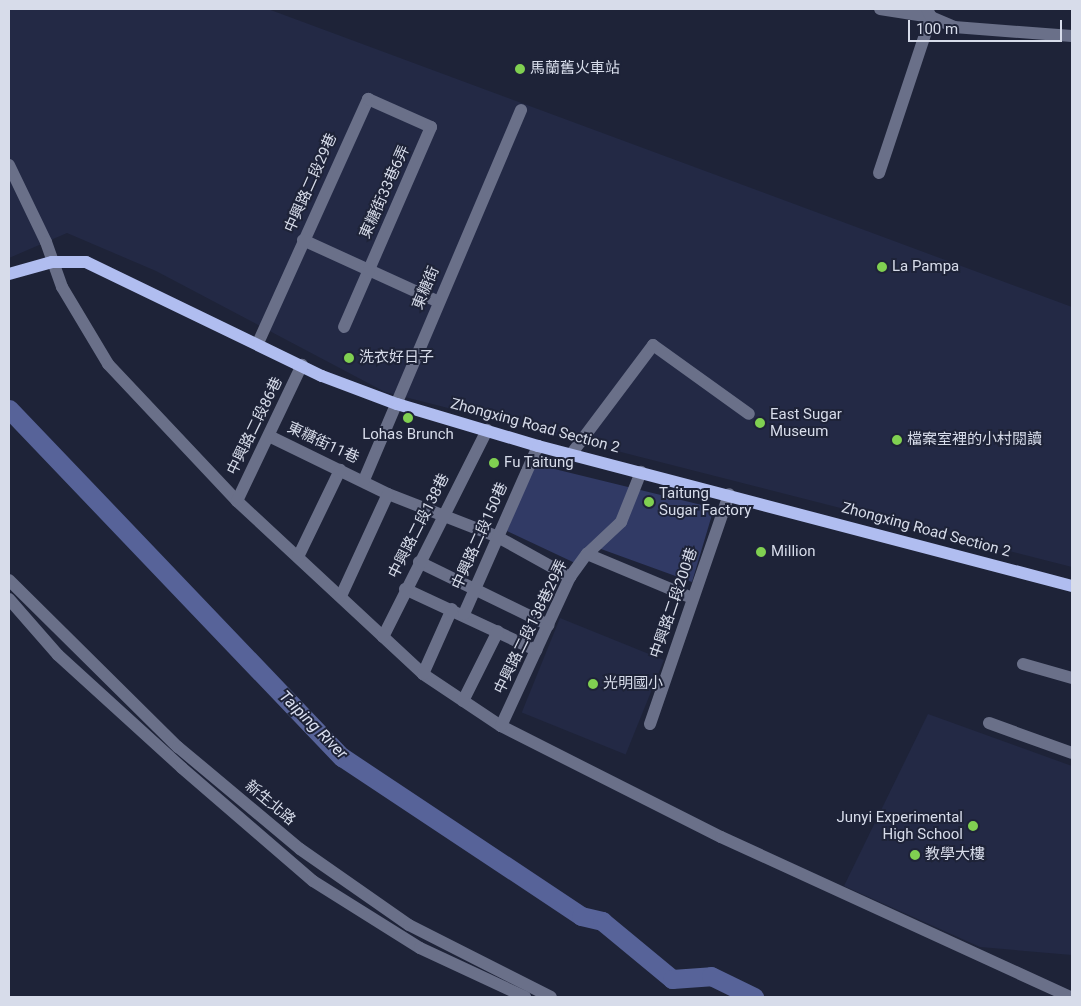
<!DOCTYPE html>
<meta charset="utf-8">
<style>
body{margin:0}
#map{position:relative;width:1081px;height:1006px;overflow:hidden;background:#1e2338;font-family:Roboto,"Noto Sans TC",sans-serif}
div>[style]{position:absolute}
[style*='--x']{left:calc(var(--x)*1px);top:calc(var(--y)*1px);width:calc(var(--w)*1px);rotate:calc(var(--a)*1deg)}
.built>*{inset:0;background:#232945;transform-origin:0 0}
.green>*{inset:0;background:#313a65}
.river>*{height:19px;margin:-9.5px;padding:0 9.5px;transform-origin:9.5px;border-radius:9.5px;background:#576399}
.minor>*{height:12px;margin:-6px;padding:0 6px;transform-origin:6px;border-radius:6px;background:#6a7089}
.major>*{height:12px;margin:-6px;padding:0 6px;transform-origin:6px;border-radius:6px;background:#b0bdf0}
.dots>*{width:14px;height:14px;translate:-50% -50%;box-sizing:border-box;border:2px solid #1e2338;border-radius:50%}
span{translate:-50% -50%;white-space:nowrap;text-align:center;line-height:1.15;-webkit-text-stroke:4px #1e2338;paint-order:stroke}
.poi-label{font-size:15px;color:#d7dcea}
.left{translate:0 -50%;text-align:left}
.right{translate:-100% -50%;text-align:right}
.street-label{font-size:15px;color:#d7dcea}
.water-label{font-size:16px;color:#dbe0f1;font-style:italic}
.frame{position:absolute;inset:0;border:10px solid #d7dcea;pointer-events:none}
.scale{position:absolute;left:908px;top:20px;width:154px;height:22px;box-sizing:border-box;border:2px solid #d7dcea;border-top:0;padding-left:6px;font-size:15px;line-height:18px;white-space:nowrap;color:#d7dcea;-webkit-text-stroke:4px #1e2338;paint-order:stroke}
</style>
<div id="map">
<div class="built">
<div style="clip-path:polygon(9px 9px,268px 9px,1072px 307px,1072px 567px,385px 392px,156px 271px,67px 233px,9px 258px)"></div>
<div style="left:560px;top:618px;width:112px;height:102px;rotate:22deg"></div>
<div style="clip-path:polygon(928px 714px,1072px 766px,1072px 955px,980px 947px,844px 886px)"></div>
</div>
<div class="green">
<div style="clip-path:polygon(534px 464px,714px 508px,692px 582px,590px 545px,575px 563px,507px 531px)"></div>
</div>
<div class="river">
<div style="--x:9;--y:409;--w:482;--a:46.3"></div>
<div style="--x:342;--y:757;--w:287;--a:33.6"></div>
<div style="--x:581;--y:916;--w:22;--a:13"></div>
<div style="--x:602;--y:921;--w:91;--a:39.6"></div>
<div style="--x:672;--y:979;--w:39;--a:-4"></div>
<div style="--x:711;--y:976;--w:48;--a:26"></div>
</div>
<div class="minor">
<div style="--x:880;--y:9;--w:52;--a:8.9"></div>
<div style="--x:931;--y:17;--w:25;--a:23"></div>
<div style="--x:954;--y:27;--w:118;--a:4.4"></div>
<div style="--x:9;--y:165;--w:85;--a:64.3"></div>
<div style="--x:46;--y:242;--w:48;--a:70.4"></div>
<div style="--x:62;--y:287;--w:90;--a:59.1"></div>
<div style="--x:108;--y:364;--w:188;--a:46.7"></div>
<div style="--x:237;--y:501;--w:254;--a:42.9"></div>
<div style="--x:423;--y:674;--w:94;--a:33.7"></div>
<div style="--x:501;--y:726;--w:246;--a:26.8"></div>
<div style="--x:721;--y:837;--w:384;--a:24.6"></div>
<div style="--x:879;--y:173;--w:164;--a:-71.6"></div>
<div style="--x:931;--y:17;--w:7;--a:-117"></div>
<div style="--x:303;--y:240;--w:147;--a:24.5"></div>
<div style="--x:258;--y:343;--w:268;--a:-65.7"></div>
<div style="--x:368;--y:99;--w:69;--a:24"></div>
<div style="--x:431;--y:127;--w:218;--a:113.5"></div>
<div style="--x:269;--y:436;--w:132;--a:26"></div>
<div style="--x:388;--y:494;--w:116;--a:21.3"></div>
<div style="--x:496;--y:536;--w:85;--a:29"></div>
<div style="--x:572;--y:453;--w:135;--a:-53.1"></div>
<div style="--x:653;--y:345;--w:118;--a:35.7"></div>
<div style="--x:364;--y:480;--w:402;--a:-67"></div>
<div style="--x:237;--y:501;--w:151;--a:-64.5"></div>
<div style="--x:587;--y:554;--w:114;--a:22.7"></div>
<div style="--x:298;--y:557;--w:97;--a:-64.2"></div>
<div style="--x:419;--y:562;--w:144;--a:26"></div>
<div style="--x:9;--y:580;--w:238;--a:44.7"></div>
<div style="--x:178;--y:747;--w:159;--a:39.9"></div>
<div style="--x:300;--y:849;--w:133;--a:34.9"></div>
<div style="--x:409;--y:925;--w:159;--a:26.9"></div>
<div style="--x:405;--y:589;--w:145;--a:25"></div>
<div style="--x:341;--y:596;--w:112;--a:-65.3"></div>
<div style="--x:9;--y:599;--w:74;--a:48.8"></div>
<div style="--x:58;--y:655;--w:168;--a:42.3"></div>
<div style="--x:182;--y:768;--w:173;--a:40.8"></div>
<div style="--x:313;--y:881;--w:126;--a:32.1"></div>
<div style="--x:420;--y:948;--w:116;--a:25"></div>
<div style="--x:464;--y:614;--w:184;--a:-66.2"></div>
<div style="--x:383;--y:637;--w:232;--a:-63.3"></div>
<div style="--x:1023;--y:664;--w:51;--a:15.9"></div>
<div style="--x:423;--y:674;--w:71;--a:-66"></div>
<div style="--x:463;--y:701;--w:78;--a:-63.4"></div>
<div style="--x:989;--y:723;--w:88;--a:19.9"></div>
<div style="--x:650;--y:724;--w:243;--a:-71"></div>
<div style="--x:501;--y:726;--w:164;--a:-65.2"></div>
<div style="--x:570;--y:577;--w:29;--a:-54"></div>
<div style="--x:587;--y:554;--w:47;--a:-43.3"></div>
<div style="--x:621;--y:522;--w:54;--a:-68.2"></div>
</div>
<div class="major">
<div style="--x:9;--y:274;--w:45;--a:-15.6"></div>
<div style="--x:52;--y:262;--w:34;--a:0"></div>
<div style="--x:86;--y:262;--w:262;--a:25.8"></div>
<div style="--x:322;--y:376;--w:80;--a:20.5"></div>
<div style="--x:397;--y:404;--w:147;--a:16.6"></div>
<div style="--x:538;--y:446;--w:552;--a:14.69"></div>
</div>
<div class="dots">
<div style="left:520px;top:69px;background:#80d051"></div>
<div style="left:882px;top:267px;background:#80d051"></div>
<div style="left:349px;top:358px;background:#80d051"></div>
<div style="left:408px;top:418px;background:#80d051"></div>
<div style="left:760px;top:423px;background:#80d051"></div>
<div style="left:897px;top:440px;background:#80d051"></div>
<div style="left:494px;top:463px;background:#80d051"></div>
<div style="left:649px;top:502px;background:#80d051"></div>
<div style="left:761px;top:552px;background:#80d051"></div>
<div style="left:593px;top:684px;background:#80d051"></div>
<div style="left:973px;top:826px;background:#80d051"></div>
<div style="left:915px;top:855px;background:#80d051"></div>
</div>
<div class="poi-label">
<span class="left" style="left:530px;top:69px">馬蘭舊火車站</span>
<span class="left" style="left:892px;top:267px">La Pampa</span>
<span class="left" style="left:359px;top:358px">洗衣好日子</span>
<span class="left" style="left:770px;top:423px">East Sugar<br>Museum</span>
<span style="left:408px;top:435px">Lohas Brunch</span>
<span class="left" style="left:907px;top:440px">檔案室裡的小村閱讀</span>
<span class="left" style="left:504px;top:463px">Fu Taitung</span>
<span class="left" style="left:659px;top:502px">Taitung<br>Sugar Factory</span>
<span class="left" style="left:771px;top:552px">Million</span>
<span class="left" style="left:603px;top:684px">光明國小</span>
<span class="right" style="left:963px;top:826px">Junyi Experimental<br>High School</span>
<span class="left" style="left:925px;top:855px">教學大樓</span>
</div>
<div class="street-label">
<span style="left:311px;top:183px;rotate:-66deg">中興路二段29巷</span>
<span style="left:385px;top:192px;rotate:-66deg">東糖街33巷6弄</span>
<span style="left:426px;top:288px;rotate:-67deg">東糖街</span>
<span style="left:255px;top:426px;rotate:-64deg">中興路二段86巷</span>
<span style="left:535px;top:426px;rotate:15deg">Zhongxing Road Section 2</span>
<span style="left:323px;top:443px;rotate:25deg">東糖街11巷</span>
<span style="left:419px;top:526px;rotate:-63deg">中興路二段138巷</span>
<span style="left:926px;top:530px;rotate:15deg">Zhongxing Road Section 2</span>
<span style="left:480px;top:536px;rotate:-66deg">中興路二段150巷</span>
<span style="left:674px;top:603px;rotate:-71deg">中興路二段200巷</span>
<span style="left:531px;top:627px;rotate:-64deg">中興路二段138巷29弄</span>
<span style="left:270px;top:803px;rotate:40deg">新生北路</span>
</div>
<div class="water-label">
<span style="left:313px;top:725px;rotate:45deg">Taiping River</span>
</div>
<div class="frame"></div>
<div class="scale">100 m</div>
</div>
